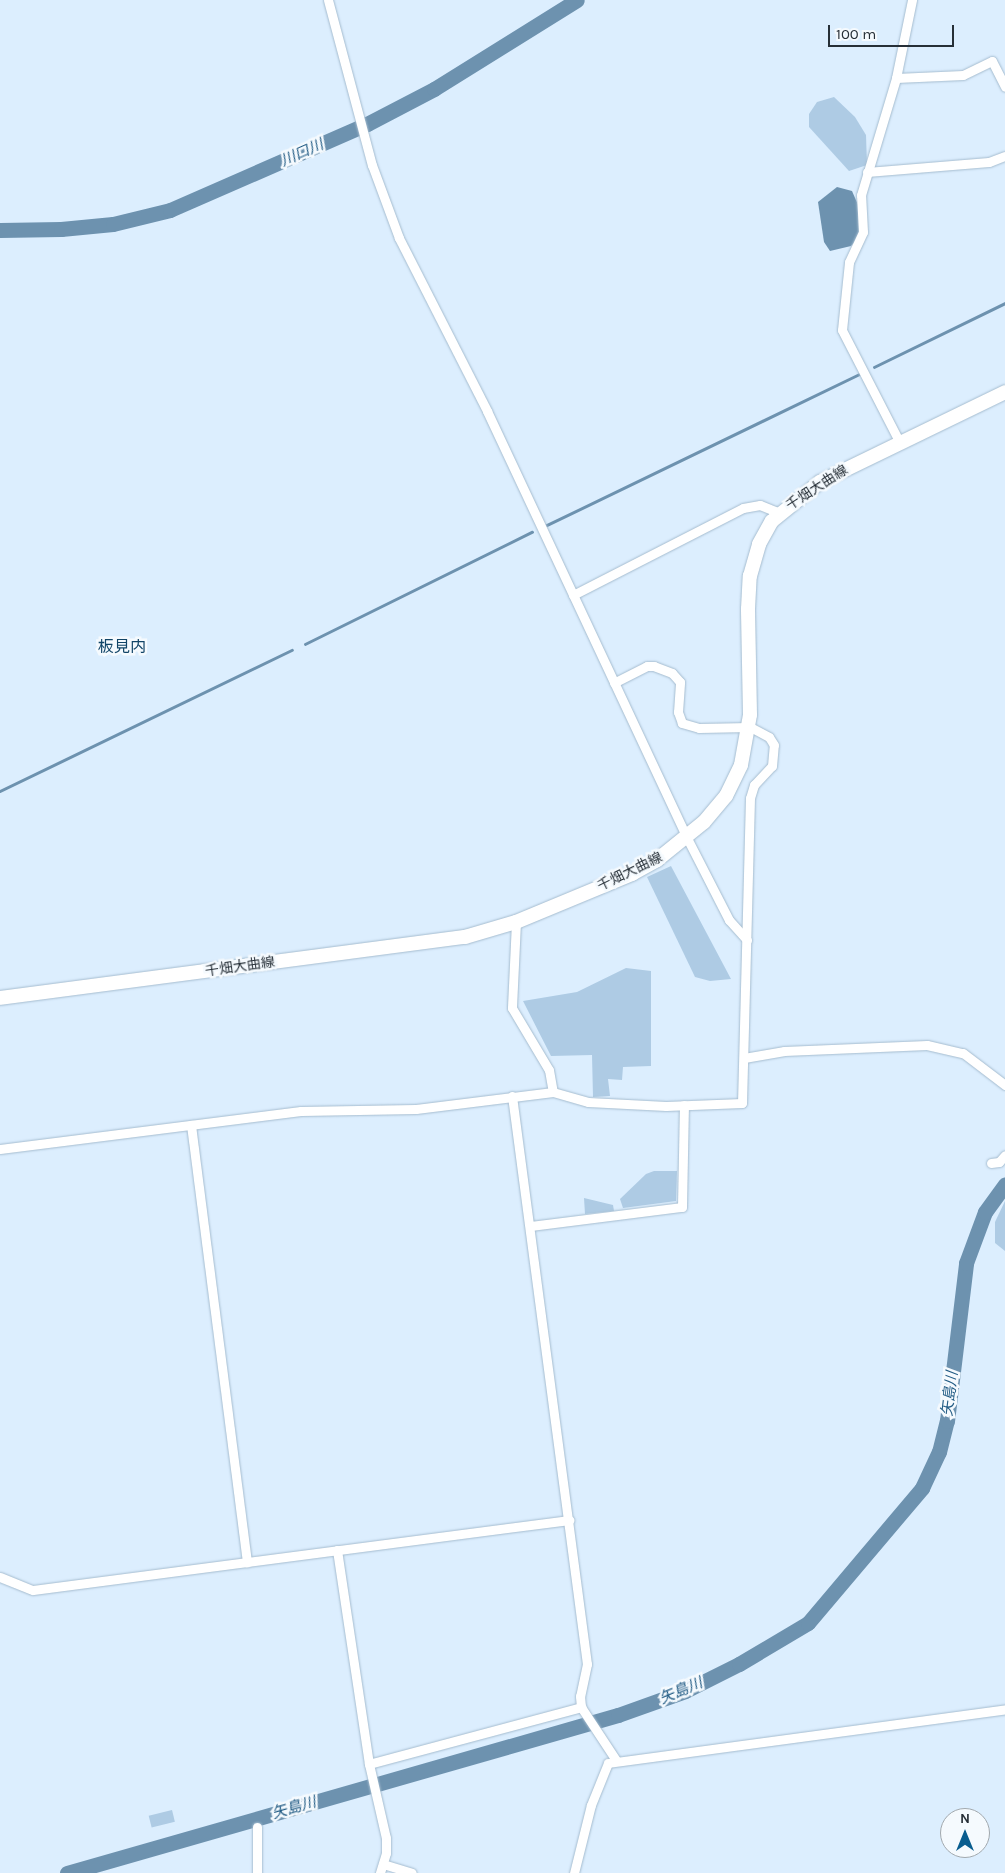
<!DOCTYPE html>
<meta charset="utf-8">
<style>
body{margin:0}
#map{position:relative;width:1005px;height:1873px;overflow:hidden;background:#dceefe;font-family:Karla,"Noto Sans JP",sans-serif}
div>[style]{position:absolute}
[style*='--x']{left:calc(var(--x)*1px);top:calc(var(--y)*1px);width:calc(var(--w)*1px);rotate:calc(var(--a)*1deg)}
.green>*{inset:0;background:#aecbe4;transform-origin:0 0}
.water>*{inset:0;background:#6d92af}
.stream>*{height:2.5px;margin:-1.25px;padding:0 1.25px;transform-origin:1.25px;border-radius:1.25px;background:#6d92af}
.river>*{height:15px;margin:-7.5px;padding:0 7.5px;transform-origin:7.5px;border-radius:7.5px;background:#6d92af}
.roads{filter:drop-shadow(0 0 1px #a5bccf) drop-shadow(0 0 1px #a5bccf)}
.minor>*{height:9px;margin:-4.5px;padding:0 4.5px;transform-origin:4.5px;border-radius:4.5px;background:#fff}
.secondary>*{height:14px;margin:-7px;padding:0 7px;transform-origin:7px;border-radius:7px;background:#fff}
span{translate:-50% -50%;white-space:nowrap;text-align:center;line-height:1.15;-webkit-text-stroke:5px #f5fafe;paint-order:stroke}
.street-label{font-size:14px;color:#262f37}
.water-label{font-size:15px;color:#215b84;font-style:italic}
.quarter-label{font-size:16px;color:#104467}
.north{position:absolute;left:940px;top:1808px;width:50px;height:50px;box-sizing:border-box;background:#f5fafe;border:1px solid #a2a9ae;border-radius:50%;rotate:0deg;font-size:14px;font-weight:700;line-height:20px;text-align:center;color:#262f37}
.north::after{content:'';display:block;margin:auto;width:18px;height:22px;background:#095d8f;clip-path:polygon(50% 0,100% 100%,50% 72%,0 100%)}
.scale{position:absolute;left:828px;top:25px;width:126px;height:22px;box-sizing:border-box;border:2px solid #262f37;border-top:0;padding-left:6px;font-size:15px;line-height:18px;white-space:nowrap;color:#262f37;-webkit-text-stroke:4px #f5fafe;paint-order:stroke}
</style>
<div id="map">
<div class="green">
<div style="clip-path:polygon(834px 97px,855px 117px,866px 135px,867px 165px,849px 171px,809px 127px,809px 114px,817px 102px)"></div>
<div style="clip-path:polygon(671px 866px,731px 979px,710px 981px,695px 977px,647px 877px)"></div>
<div style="clip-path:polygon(626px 968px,651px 971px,651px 1066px,623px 1067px,622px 1080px,608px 1079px,610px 1096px,593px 1097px,592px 1055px,551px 1056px,523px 1001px,577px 992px)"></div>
<div style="clip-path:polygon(654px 1171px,677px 1171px,676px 1201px,623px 1208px,620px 1199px,646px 1174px)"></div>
<div style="clip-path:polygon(584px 1198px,613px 1205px,614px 1211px,585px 1214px)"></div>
<div style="clip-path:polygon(1005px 1201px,1005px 1251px,995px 1243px,995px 1222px)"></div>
<div style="left:172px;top:1810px;width:12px;height:24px;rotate:76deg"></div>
</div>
<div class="water">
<div style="clip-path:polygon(837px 187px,852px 191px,859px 207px,859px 238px,851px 246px,830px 251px,824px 242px,818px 202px)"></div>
</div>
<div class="stream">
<div style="--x:874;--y:367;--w:146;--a:-26"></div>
<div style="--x:545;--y:526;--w:351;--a:-25.8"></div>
<div style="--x:305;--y:644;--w:253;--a:-26.3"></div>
<div style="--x:0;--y:791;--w:324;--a:-25.8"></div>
</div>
<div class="river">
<div style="--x:0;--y:230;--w:61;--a:-0.9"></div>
<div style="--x:61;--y:229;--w:52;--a:-5.5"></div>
<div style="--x:113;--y:224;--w:59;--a:-13.8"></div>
<div style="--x:170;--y:210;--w:215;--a:-23.6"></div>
<div style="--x:367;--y:124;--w:76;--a:-27.6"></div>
<div style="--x:434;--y:89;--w:168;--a:-31.9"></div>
<div style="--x:67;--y:1873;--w:573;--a:-16"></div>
<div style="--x:618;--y:1715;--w:71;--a:-19.7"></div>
<div style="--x:685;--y:1691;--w:60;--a:-26.6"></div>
<div style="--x:739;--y:1664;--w:80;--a:-30.7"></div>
<div style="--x:808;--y:1623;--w:177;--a:-49.8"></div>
<div style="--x:922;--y:1488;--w:40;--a:-65"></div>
<div style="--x:939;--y:1452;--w:32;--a:-76"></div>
<div style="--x:947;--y:1421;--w:159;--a:-83.1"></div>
<div style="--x:966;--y:1263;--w:54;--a:-69.6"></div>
<div style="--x:985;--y:1212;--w:34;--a:-54"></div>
</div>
<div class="roads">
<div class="minor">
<div style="--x:328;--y:0;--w:171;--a:75.1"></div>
<div style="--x:372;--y:165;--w:78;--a:69.7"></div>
<div style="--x:399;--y:238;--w:194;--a:63"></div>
<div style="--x:487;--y:411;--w:472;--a:64.9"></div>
<div style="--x:687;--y:838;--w:92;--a:62.9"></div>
<div style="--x:729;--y:920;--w:27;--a:48"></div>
<div style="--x:896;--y:78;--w:67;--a:-2.6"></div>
<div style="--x:963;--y:75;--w:32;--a:-26"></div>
<div style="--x:992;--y:61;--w:29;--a:63"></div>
<div style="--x:867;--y:172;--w:122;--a:-4.7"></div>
<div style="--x:989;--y:162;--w:17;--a:-21"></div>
<div style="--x:900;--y:443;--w:127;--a:-117.2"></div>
<div style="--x:842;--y:330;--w:68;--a:-84.1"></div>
<div style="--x:849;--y:262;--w:33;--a:-65"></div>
<div style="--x:863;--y:232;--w:37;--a:-93"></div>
<div style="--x:861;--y:195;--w:122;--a:-73.3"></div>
<div style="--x:896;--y:78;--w:80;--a:-78.4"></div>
<div style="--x:573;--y:595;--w:191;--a:-27.1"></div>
<div style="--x:743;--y:508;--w:17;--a:-10"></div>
<div style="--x:760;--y:505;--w:22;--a:22"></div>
<div style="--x:516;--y:922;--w:86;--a:92.7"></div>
<div style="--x:512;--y:1008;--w:72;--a:59.2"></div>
<div style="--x:549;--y:1070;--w:22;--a:80"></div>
<div style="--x:744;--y:1058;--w:41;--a:-9.9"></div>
<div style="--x:784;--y:1051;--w:143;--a:-2.4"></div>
<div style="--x:927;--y:1045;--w:37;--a:13"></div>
<div style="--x:963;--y:1053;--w:53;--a:37.3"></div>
<div style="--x:512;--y:1096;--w:573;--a:82.48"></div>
<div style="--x:587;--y:1664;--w:33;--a:102"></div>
<div style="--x:580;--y:1696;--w:11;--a:85"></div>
<div style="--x:581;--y:1707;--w:64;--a:56.6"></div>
<div style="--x:191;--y:1125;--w:441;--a:82.7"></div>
<div style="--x:0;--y:1149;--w:303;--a:-7.2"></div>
<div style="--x:301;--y:1111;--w:115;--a:-1"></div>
<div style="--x:416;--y:1109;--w:138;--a:-7.1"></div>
<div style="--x:553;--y:1092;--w:36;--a:16"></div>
<div style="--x:588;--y:1102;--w:78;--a:2.9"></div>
<div style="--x:666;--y:1106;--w:76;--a:-2.3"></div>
<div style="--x:742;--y:1103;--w:305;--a:-88.5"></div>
<div style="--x:750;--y:798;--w:14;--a:-73"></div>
<div style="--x:754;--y:785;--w:26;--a:-47"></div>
<div style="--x:772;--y:766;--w:21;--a:-85"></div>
<div style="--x:774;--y:745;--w:9;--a:-122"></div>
<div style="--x:769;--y:737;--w:21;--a:-152"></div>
<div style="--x:750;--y:727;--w:51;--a:178.9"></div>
<div style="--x:699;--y:728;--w:18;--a:-164"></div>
<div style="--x:682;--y:723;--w:12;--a:-110"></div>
<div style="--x:678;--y:712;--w:30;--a:-86"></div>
<div style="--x:680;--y:682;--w:12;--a:-132"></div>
<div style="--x:672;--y:673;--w:19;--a:-159"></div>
<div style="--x:654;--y:666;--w:7;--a:180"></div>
<div style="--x:647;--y:666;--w:37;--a:153"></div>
<div style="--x:991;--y:1163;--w:8;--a:-7"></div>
<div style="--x:999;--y:1162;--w:9;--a:-49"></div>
<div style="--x:531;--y:1226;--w:152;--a:-7.2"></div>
<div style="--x:682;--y:1207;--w:102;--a:-88.9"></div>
<div style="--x:337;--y:1550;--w:216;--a:81.5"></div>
<div style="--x:369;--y:1764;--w:76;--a:77.1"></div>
<div style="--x:386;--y:1838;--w:15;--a:90"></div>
<div style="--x:386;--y:1853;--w:21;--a:107"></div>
<div style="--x:0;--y:1577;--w:35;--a:22"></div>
<div style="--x:33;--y:1590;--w:541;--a:-7.44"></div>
<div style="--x:369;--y:1764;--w:220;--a:-15"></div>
<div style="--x:383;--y:1864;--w:30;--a:17"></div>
<div style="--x:257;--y:1873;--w:46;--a:-90"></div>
<div style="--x:574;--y:1873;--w:70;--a:-76"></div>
<div style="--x:591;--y:1805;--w:45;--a:-68"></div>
<div style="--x:608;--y:1763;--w:401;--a:-7.7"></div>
</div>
<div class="secondary">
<div style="--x:0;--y:998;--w:469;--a:-7.5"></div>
<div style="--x:465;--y:937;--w:53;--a:-16.4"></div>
<div style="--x:516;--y:922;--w:126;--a:-22.5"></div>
<div style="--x:632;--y:874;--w:29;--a:-29"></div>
<div style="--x:657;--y:860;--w:60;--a:-39"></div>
<div style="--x:704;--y:822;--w:34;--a:-50"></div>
<div style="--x:726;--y:796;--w:34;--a:-64"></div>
<div style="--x:741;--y:765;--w:51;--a:-79.8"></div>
<div style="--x:750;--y:715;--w:106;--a:-91.1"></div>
<div style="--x:748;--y:609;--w:33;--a:-87"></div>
<div style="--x:750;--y:576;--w:33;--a:-74"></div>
<div style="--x:759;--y:544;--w:26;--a:-61"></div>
<div style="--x:772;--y:521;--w:62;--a:-39.1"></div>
<div style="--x:820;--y:482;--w:206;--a:-25.9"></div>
</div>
</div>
<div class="street-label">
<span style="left:817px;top:488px;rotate:-33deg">千畑大曲線</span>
<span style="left:630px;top:872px;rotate:-26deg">千畑大曲線</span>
<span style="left:240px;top:967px;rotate:-8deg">千畑大曲線</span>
</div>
<div class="water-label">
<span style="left:302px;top:153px;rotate:-24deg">川口川</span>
<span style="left:950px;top:1394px;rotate:-83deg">矢島川</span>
<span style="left:681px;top:1691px;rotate:-23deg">矢島川</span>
<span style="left:294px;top:1808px;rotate:-16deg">矢島川</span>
</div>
<div class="quarter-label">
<span style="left:122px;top:647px">板見内</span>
</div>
<div class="north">N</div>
<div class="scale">100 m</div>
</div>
